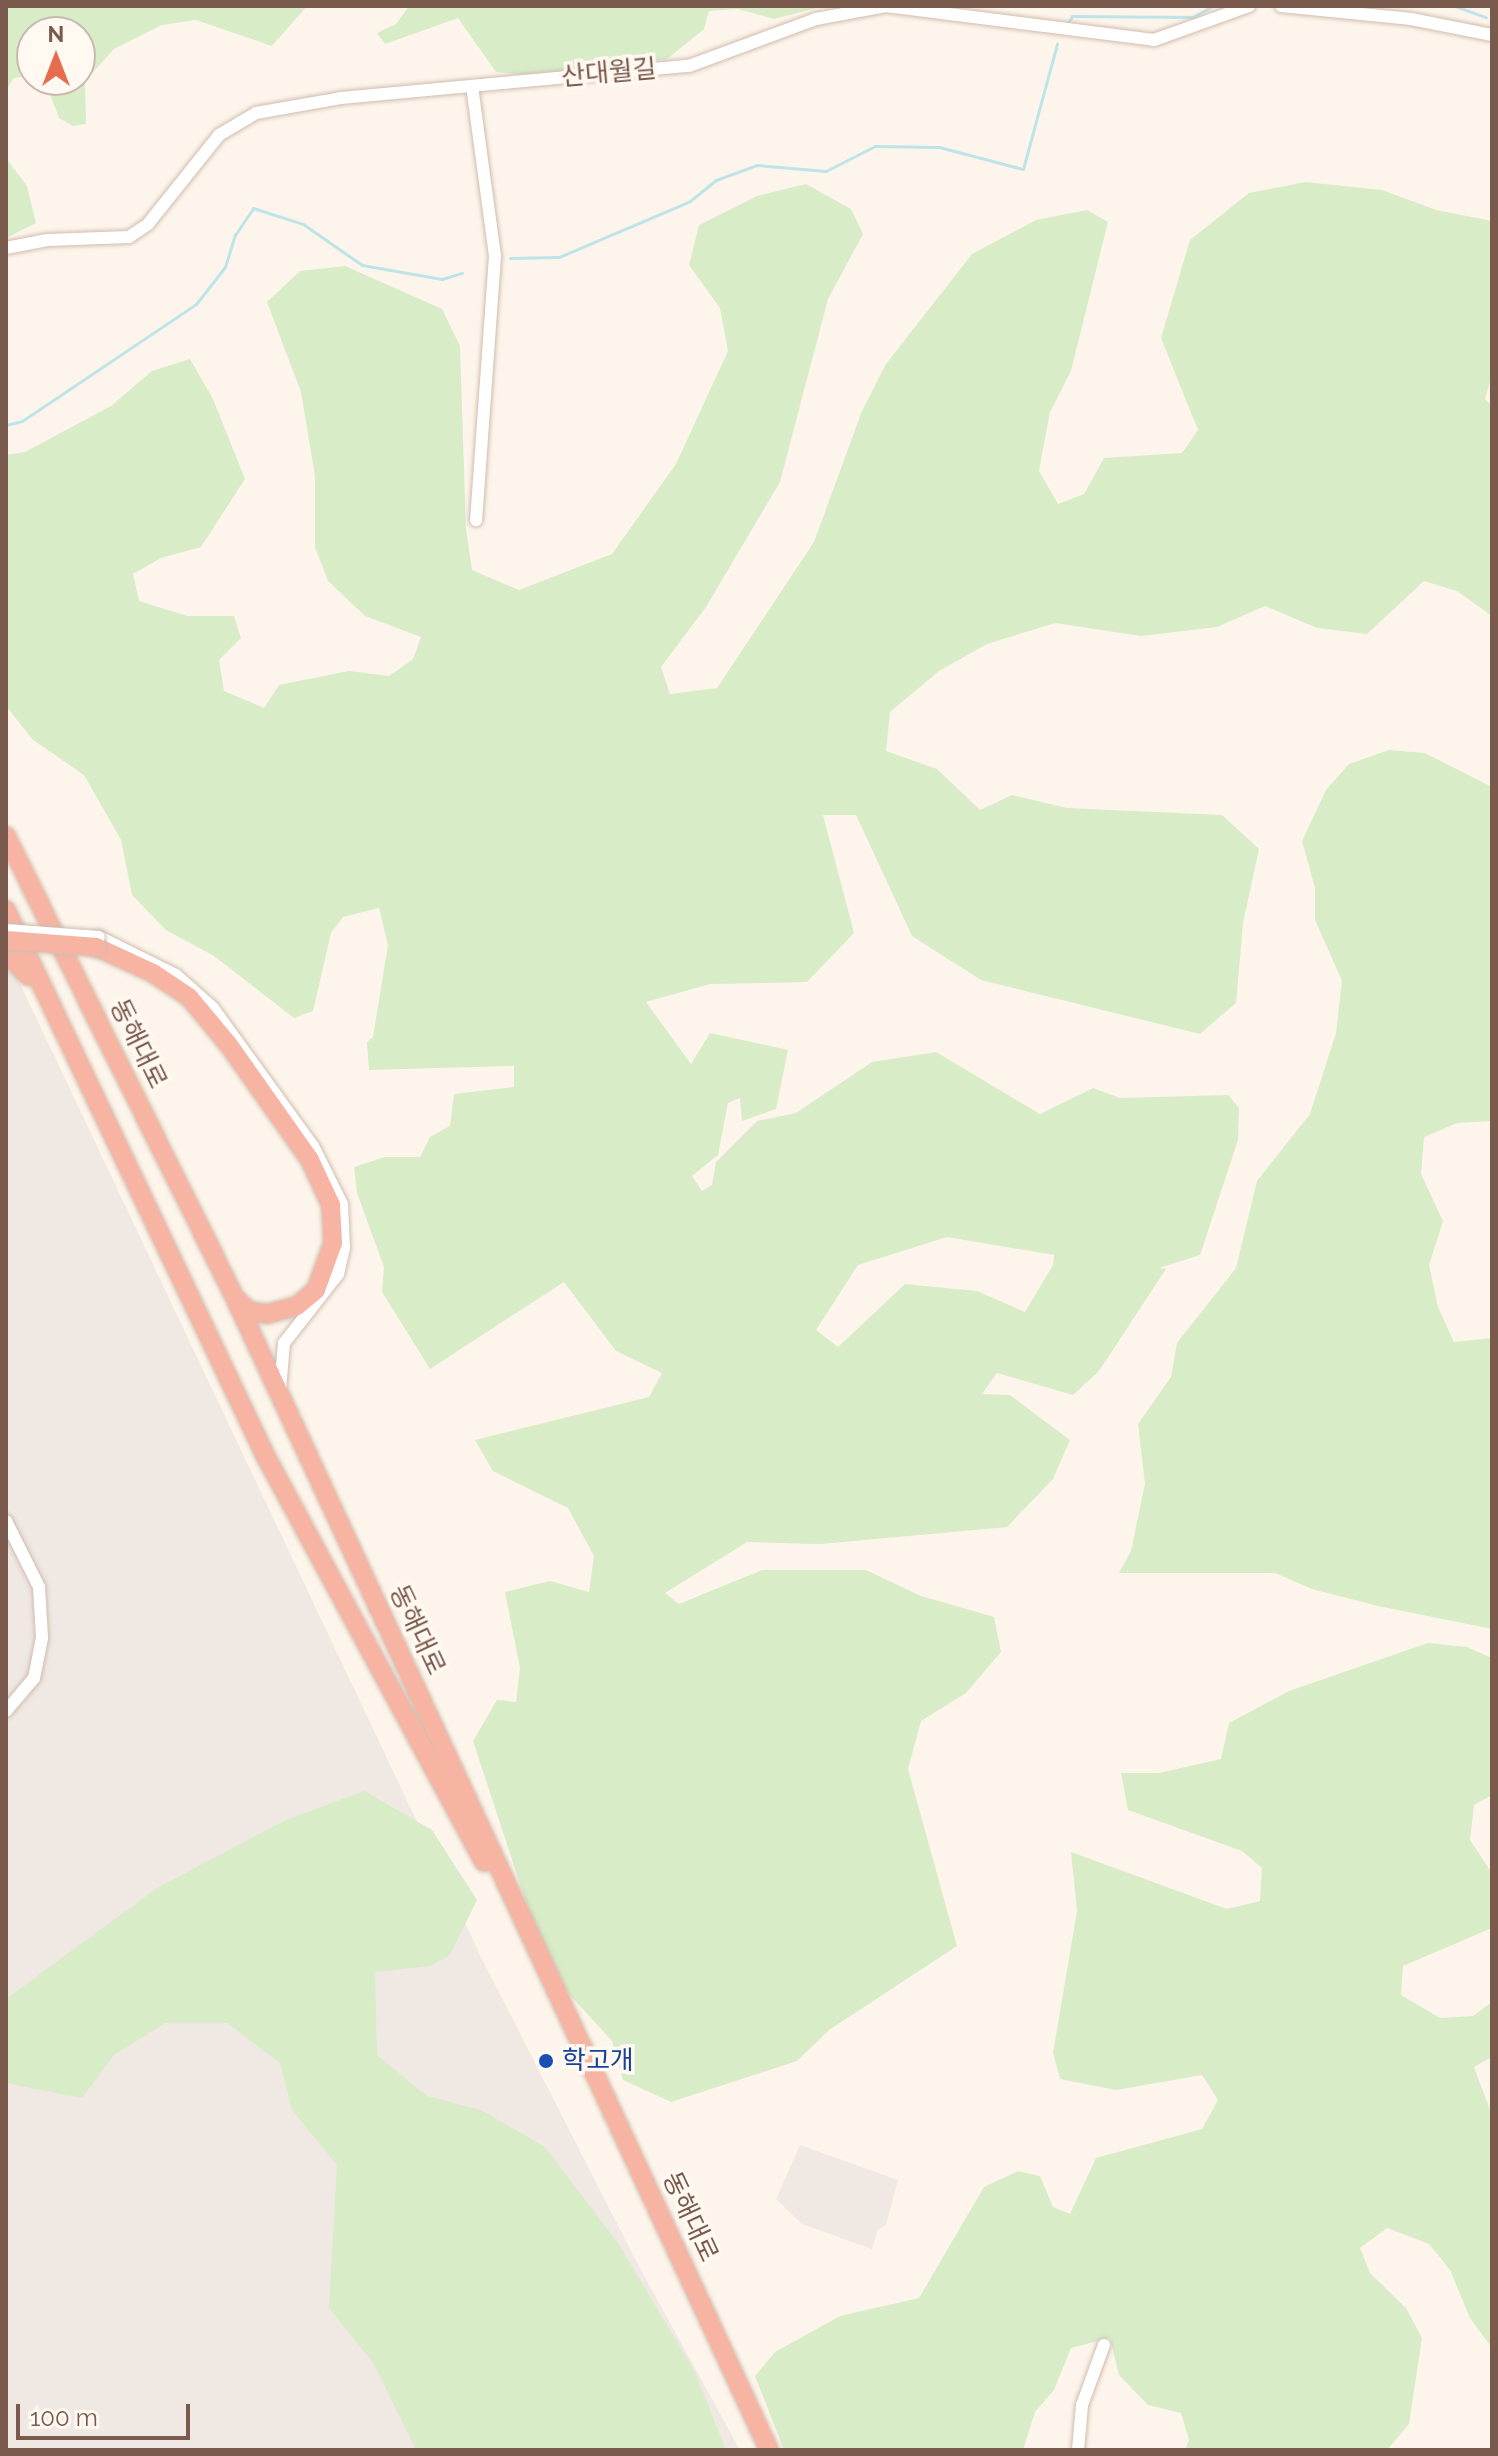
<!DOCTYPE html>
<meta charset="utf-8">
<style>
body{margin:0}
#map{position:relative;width:1498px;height:2456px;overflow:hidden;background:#fdf5eb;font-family:Raleway,"Noto Sans KR",sans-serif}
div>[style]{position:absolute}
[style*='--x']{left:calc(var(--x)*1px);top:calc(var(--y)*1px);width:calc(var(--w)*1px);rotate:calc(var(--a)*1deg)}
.industrial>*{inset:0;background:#efe8e3}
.green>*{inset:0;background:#d8ecc8}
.stream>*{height:3px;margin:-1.5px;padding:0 1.5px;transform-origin:1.5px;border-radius:1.5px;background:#bee4e8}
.roads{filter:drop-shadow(0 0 2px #d1bcaf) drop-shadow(0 0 2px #d1bcaf)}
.minor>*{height:12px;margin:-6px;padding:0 6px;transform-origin:6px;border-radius:6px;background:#fff}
.highway>*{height:18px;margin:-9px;padding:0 9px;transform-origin:9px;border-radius:9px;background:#f8b4a2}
.bridges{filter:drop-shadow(0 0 2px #d1bcaf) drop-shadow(0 0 2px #d1bcaf)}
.minor-bridge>*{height:12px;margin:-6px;padding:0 6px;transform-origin:6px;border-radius:6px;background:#fff}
.highway-bridge>*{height:18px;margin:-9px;padding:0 9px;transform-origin:9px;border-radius:9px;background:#f8b4a2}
.dots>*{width:22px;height:22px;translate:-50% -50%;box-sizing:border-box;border:4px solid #fff9f2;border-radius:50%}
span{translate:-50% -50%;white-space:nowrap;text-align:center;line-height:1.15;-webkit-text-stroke:7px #fff9f2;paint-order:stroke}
.street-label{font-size:26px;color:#7a5a4c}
.transit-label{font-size:26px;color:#164399}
.left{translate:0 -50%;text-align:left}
.frame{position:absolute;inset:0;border:8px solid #7a5a4c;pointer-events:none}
.north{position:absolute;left:16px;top:16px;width:80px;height:80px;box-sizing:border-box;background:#fff9f2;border:2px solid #cab9b0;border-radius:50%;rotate:0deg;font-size:22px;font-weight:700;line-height:32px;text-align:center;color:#7a5a4c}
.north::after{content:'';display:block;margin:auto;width:28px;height:36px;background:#e86a4f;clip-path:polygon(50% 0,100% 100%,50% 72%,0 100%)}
.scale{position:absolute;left:16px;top:2404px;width:174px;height:36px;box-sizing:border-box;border:4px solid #7a5a4c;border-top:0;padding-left:10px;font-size:24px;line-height:28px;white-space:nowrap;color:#7a5a4c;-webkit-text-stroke:6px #fff9f2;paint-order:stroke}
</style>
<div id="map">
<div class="industrial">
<div style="clip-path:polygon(6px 954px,483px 1961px,636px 2261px,740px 2450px,6px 2450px)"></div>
<div style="clip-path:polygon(800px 2145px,898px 2180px,886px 2225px,878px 2229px,872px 2249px,802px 2224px,776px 2199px)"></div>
</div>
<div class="green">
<div style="clip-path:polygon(6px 6px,307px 6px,272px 46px,196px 20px,162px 25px,114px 49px,85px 81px,86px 124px,73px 126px,59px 118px,45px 80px,80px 80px,80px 32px,32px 32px,32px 76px,14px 78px,6px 90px)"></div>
<div style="clip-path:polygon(409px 6px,824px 6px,774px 19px,738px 9px,709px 11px,704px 29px,667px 59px,614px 70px,527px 75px,496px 72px,458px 18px,385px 44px,377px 33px,396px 24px)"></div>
<div style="clip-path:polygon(6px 158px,27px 186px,36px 223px,6px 238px)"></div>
<div style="clip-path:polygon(evenodd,1305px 182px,1382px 190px,1436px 210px,1492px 221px,1492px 375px,1485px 399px,1492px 406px,1492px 616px,1457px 591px,1424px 581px,1367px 634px,1317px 628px,1265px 606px,1217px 627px,1141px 636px,1055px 623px,987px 644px,939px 671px,890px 712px,886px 751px,937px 769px,980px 810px,1012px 795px,1067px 808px,1222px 815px,1259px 849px,1243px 923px,1236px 1003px,1200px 1034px,981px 980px,912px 936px,856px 815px,823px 815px,854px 933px,807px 982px,710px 984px,646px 1002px,691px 1064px,710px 1033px,788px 1050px,776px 1109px,742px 1121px,740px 1098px,728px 1103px,718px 1155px,692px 1176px,702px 1191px,712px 1185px,716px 1162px,757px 1121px,796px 1113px,872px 1062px,936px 1052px,1040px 1114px,1093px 1088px,1120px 1098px,1228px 1095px,1239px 1108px,1238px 1140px,1200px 1255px,1159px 1268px,1166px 1269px,1099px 1371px,1073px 1395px,997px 1373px,982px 1394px,1010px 1395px,1070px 1440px,1053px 1479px,1007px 1527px,821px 1544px,747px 1542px,665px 1593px,679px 1604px,762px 1570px,866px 1570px,921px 1596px,994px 1617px,1001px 1652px,966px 1693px,921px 1721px,908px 1769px,957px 1946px,829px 2030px,797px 2061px,671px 2102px,623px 2080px,612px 2041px,549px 1972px,473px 1741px,497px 1700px,516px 1702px,520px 1668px,505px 1592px,550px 1581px,589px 1592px,594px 1556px,568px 1508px,493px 1471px,475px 1440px,649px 1397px,662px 1373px,616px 1351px,564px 1282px,430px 1369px,382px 1292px,384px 1267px,357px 1193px,354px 1167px,385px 1157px,420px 1157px,430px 1137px,450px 1126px,454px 1094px,514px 1087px,514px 1066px,369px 1070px,367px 1042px,373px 1037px,388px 945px,379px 908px,343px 917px,331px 933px,313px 1011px,294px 1018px,214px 956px,166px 930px,132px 895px,121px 840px,84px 775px,33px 740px,6px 706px,6px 455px,25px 452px,111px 406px,152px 371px,190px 359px,213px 399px,245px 479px,201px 547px,161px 558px,133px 574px,139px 601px,187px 616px,234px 616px,241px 638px,219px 660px,224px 691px,264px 708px,279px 685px,349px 671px,389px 676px,413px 659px,421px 637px,365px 616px,328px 581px,315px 547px,315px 476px,301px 392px,267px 302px,300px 271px,345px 266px,442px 309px,460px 346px,466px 529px,472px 570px,519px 590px,612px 554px,676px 464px,728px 351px,720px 308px,689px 265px,699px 225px,757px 196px,806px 184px,851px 209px,863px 234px,828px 299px,780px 482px,706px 607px,661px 667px,670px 694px,717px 688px,814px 542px,862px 411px,886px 364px,972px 254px,1036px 220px,1087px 210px,1108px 222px,1071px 371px,1050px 412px,1039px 471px,1058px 504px,1084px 494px,1104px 458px,1182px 453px,1198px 430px,1161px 338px,1190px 240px,1249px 193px,1305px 182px,947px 1237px,1054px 1255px,1053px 1265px,1025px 1312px,977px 1291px,905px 1284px,838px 1347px,816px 1330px,858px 1265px,947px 1237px)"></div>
<div style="clip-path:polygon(1389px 750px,1425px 753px,1492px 787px,1492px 1121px,1457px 1123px,1424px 1137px,1421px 1174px,1443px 1221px,1429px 1265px,1438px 1307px,1454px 1342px,1492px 1338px,1492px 1629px,1378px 1606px,1312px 1589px,1275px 1573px,1119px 1573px,1131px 1551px,1145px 1484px,1138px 1424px,1171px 1377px,1177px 1343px,1236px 1268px,1257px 1181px,1310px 1114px,1336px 1033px,1342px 981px,1315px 920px,1315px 888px,1302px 841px,1326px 790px,1349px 764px)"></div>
<div style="clip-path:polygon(1428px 1643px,1467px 1647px,1492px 1658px,1492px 1795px,1474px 1805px,1470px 1840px,1492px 1873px,1492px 1928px,1403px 1966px,1401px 1995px,1440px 2018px,1473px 2016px,1492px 2002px,1492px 2057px,1474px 2067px,1492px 2115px,1492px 2348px,1470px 2318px,1450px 2270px,1429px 2244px,1387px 2228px,1360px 2248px,1370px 2273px,1406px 2308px,1422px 2338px,1409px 2424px,1387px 2450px,1185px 2450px,1189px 2440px,1181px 2413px,1148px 2405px,1119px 2375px,1110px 2338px,1071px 2348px,1054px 2390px,1035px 2412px,1023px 2450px,784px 2450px,755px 2376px,775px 2352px,840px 2316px,919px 2298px,984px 2187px,1018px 2171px,1040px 2176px,1053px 2207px,1070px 2214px,1096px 2158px,1202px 2129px,1218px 2100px,1202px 2075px,1116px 2090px,1060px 2079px,1053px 2053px,1077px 1911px,1071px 1852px,1227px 1909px,1260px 1901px,1262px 1868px,1242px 1851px,1128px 1810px,1121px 1773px,1159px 1773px,1221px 1759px,1229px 1723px,1289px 1691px)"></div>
<div style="clip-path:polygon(364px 1791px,432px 1830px,477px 1900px,450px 1955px,431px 1966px,375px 1972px,377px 2055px,427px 2096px,481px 2110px,545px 2147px,618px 2243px,695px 2372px,726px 2450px,416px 2450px,374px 2364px,329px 2308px,337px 2165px,292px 2110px,280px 2063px,227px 2023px,165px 2023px,114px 2055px,82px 2098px,6px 2083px,6px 1999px,157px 1888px,286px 1820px)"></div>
</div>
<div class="stream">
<div style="--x:1455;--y:6;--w:33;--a:20"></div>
<div style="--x:1068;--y:23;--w:8;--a:-60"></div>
<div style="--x:1072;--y:16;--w:121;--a:0.5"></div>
<div style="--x:1193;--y:17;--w:22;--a:-30"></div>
<div style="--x:510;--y:258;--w:49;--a:-1.2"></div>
<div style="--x:559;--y:257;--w:142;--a:-23.1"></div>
<div style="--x:690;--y:201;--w:33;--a:-39"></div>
<div style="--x:716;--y:180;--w:44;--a:-20.1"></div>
<div style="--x:757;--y:165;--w:69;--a:5"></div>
<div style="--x:826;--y:171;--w:55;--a:-27"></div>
<div style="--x:875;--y:146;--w:64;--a:0.9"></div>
<div style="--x:939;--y:147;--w:87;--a:14.7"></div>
<div style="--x:1023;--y:169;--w:130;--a:-74.8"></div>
<div style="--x:6;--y:425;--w:16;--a:-14"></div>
<div style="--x:22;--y:421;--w:210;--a:-33.9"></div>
<div style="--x:196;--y:304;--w:47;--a:-51.9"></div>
<div style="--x:225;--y:267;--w:34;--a:-73"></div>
<div style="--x:235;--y:235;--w:32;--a:-56"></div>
<div style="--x:253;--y:208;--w:52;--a:17.7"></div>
<div style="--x:303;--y:224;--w:72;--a:34.8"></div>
<div style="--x:362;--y:265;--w:81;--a:9.9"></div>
<div style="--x:442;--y:279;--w:21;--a:-17"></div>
</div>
<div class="roads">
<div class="minor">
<div style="--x:1281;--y:6;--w:131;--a:5.7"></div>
<div style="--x:1411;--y:19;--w:83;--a:11.2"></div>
<div style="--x:472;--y:86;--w:172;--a:82.3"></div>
<div style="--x:495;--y:256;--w:265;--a:94.1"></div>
<div style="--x:6;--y:248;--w:42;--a:-11"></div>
<div style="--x:47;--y:240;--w:82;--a:-2.1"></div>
<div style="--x:129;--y:237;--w:23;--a:-34"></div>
<div style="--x:148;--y:224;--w:114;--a:-51.4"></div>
<div style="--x:219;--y:135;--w:43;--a:-30.7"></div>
<div style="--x:256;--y:113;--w:86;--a:-10"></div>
<div style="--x:341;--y:98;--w:349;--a:-5.3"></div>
<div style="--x:689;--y:66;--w:135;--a:-20.3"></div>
<div style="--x:816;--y:19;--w:71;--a:-10.5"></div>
<div style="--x:886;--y:6;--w:270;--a:7.2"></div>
<div style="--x:1154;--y:40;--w:101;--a:-19.7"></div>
<div style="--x:99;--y:937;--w:86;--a:26.3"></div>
<div style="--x:176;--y:975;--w:50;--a:41.7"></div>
<div style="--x:213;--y:1008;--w:170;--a:54.1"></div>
<div style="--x:313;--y:1146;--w:65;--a:63.4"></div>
<div style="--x:342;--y:1204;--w:44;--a:87.4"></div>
<div style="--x:344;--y:1248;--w:27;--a:103"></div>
<div style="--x:338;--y:1274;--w:88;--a:128"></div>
<div style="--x:284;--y:1343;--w:47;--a:94.9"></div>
<div style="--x:6;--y:1521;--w:74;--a:63.4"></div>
<div style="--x:39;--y:1587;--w:51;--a:86.6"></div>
<div style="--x:42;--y:1638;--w:41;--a:101.3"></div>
<div style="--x:34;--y:1678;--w:43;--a:130.3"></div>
<div style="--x:1078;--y:2450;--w:45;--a:-84.9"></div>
<div style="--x:1082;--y:2405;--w:64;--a:-69.9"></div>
</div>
<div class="highway">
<div style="--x:6;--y:836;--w:516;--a:63.63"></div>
<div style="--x:235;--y:1298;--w:1270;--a:65.13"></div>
<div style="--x:6;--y:910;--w:606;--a:64.58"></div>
<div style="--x:266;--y:1457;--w:460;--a:61.7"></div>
<div style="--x:97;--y:947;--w:62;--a:24.9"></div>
<div style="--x:153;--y:973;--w:43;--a:33.7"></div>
<div style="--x:189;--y:997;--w:62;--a:50.2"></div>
<div style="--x:229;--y:1045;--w:141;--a:54.8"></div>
<div style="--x:310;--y:1160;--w:50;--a:65"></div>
<div style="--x:331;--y:1205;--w:38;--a:87"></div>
<div style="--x:333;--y:1243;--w:50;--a:109.9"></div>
<div style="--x:316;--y:1290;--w:25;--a:140"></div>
<div style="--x:297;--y:1306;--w:31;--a:165"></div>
<div style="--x:267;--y:1314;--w:18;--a:-171"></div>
<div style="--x:249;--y:1311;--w:16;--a:-137"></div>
<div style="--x:6;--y:953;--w:32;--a:46"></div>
</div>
</div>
<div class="bridges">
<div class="minor-bridge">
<div style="--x:6;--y:930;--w:93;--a:4.3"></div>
</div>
<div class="highway-bridge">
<div style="--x:6;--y:940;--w:91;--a:4.4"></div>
</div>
</div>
<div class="dots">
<div style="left:546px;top:2061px;background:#1a4fb4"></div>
</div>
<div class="street-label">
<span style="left:609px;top:73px;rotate:-5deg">산대월길</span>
<span style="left:138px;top:1044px;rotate:64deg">동해대로</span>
<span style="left:417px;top:1630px;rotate:65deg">동해대로</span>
<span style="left:690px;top:2217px;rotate:65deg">동해대로</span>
</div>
<div class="transit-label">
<span class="left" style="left:562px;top:2061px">학고개</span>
</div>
<div class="frame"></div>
<div class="north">N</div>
<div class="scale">100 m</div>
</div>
